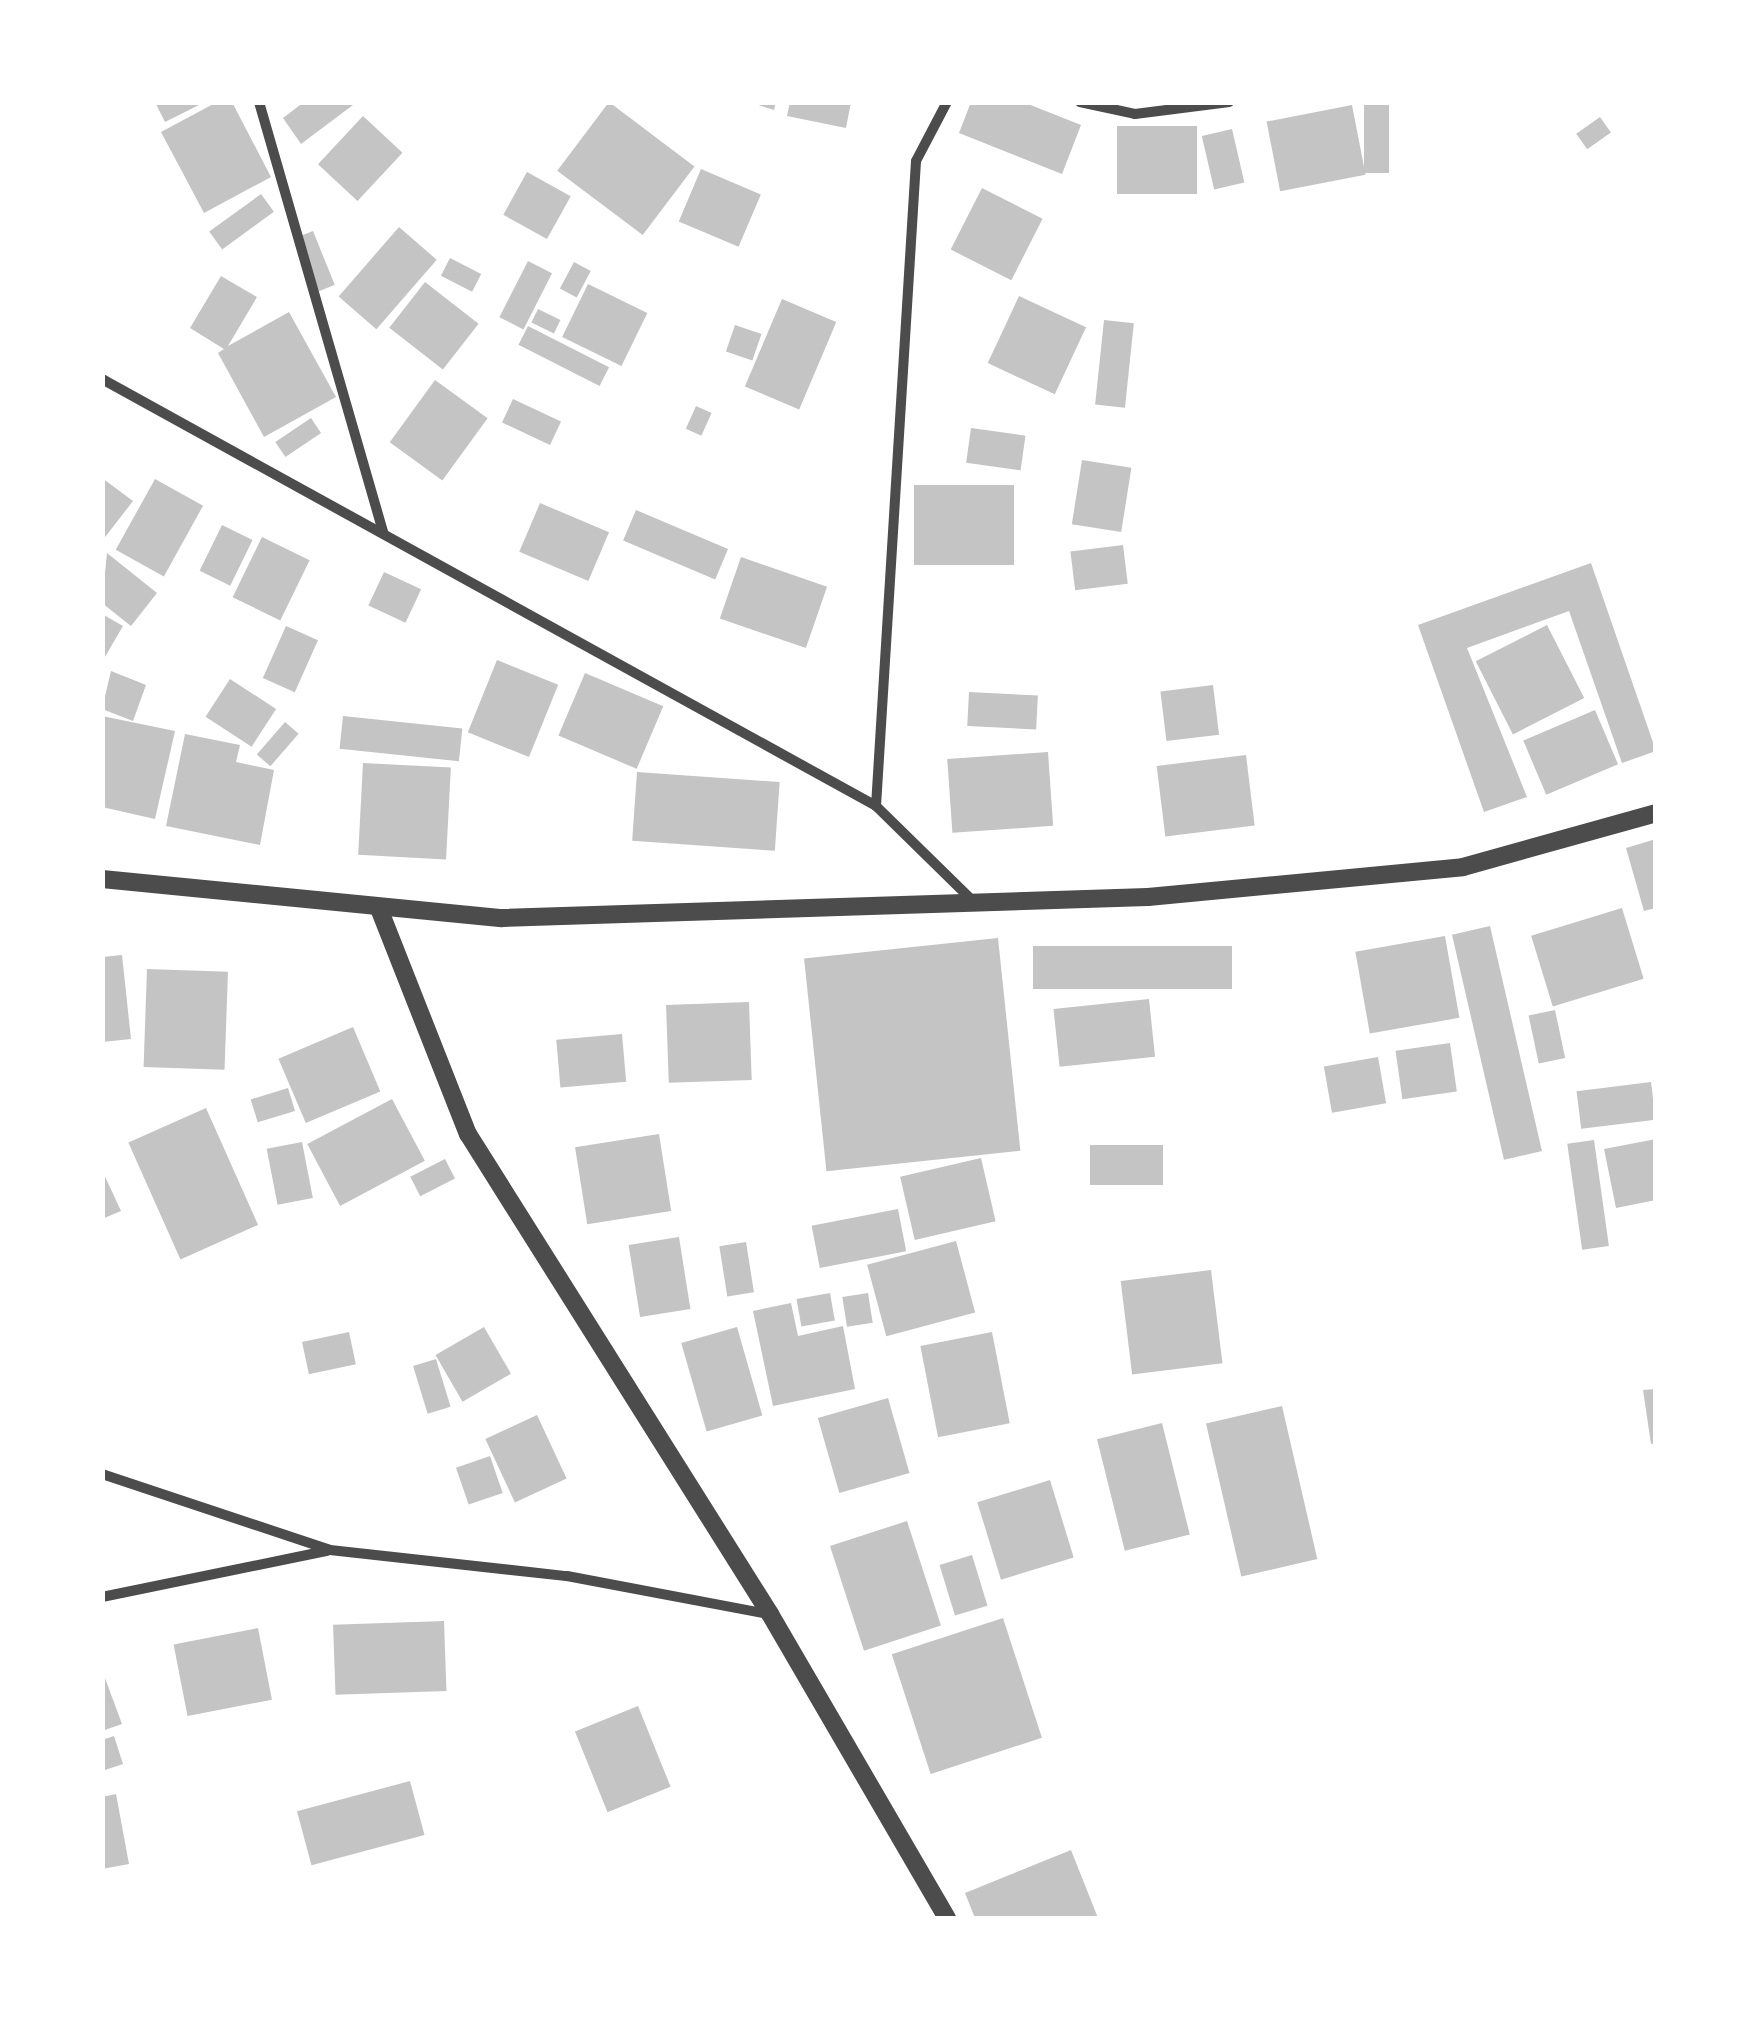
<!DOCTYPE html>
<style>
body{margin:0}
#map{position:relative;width:1758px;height:2021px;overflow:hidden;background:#fff;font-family:Raleway,sans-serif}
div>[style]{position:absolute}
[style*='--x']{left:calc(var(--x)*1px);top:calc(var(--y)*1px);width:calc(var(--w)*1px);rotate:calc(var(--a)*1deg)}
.building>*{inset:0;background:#c4c4c4;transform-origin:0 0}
.minor>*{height:10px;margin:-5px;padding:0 5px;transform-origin:5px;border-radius:5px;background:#4c4c4c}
.tertiary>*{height:18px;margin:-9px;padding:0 9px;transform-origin:9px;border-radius:9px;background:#4c4c4c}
span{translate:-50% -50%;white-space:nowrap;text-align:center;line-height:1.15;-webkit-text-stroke:8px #fff;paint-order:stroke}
.frame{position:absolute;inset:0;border:105px solid #fff;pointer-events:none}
</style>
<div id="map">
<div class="building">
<div style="clip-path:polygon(155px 102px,205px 102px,165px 122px)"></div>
<div style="clip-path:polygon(217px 102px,232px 102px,271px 177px,204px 213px,161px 132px)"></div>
<div style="clip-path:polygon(304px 102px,357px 102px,301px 144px,283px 118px)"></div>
<div style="left:609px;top:102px;width:107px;height:86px;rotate:37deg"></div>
<div style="clip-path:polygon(749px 102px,776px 102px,774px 110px)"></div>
<div style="clip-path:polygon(790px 102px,851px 102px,846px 128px,787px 116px)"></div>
<div style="clip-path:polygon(971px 102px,1023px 102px,1081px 125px,1062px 174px,959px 133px)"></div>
<div style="left:1364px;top:102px;width:25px;height:71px"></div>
<div style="left:1352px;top:105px;width:71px;height:87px;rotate:79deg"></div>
<div style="left:363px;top:116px;width:54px;height:66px;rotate:43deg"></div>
<div style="left:1600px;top:117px;width:19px;height:29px;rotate:55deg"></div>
<div style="left:1197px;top:126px;width:68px;height:80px;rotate:90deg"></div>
<div style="left:1232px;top:129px;width:55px;height:31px;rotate:77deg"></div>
<div style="left:701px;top:169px;width:65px;height:57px;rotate:23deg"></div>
<div style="left:527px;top:172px;width:50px;height:49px;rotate:29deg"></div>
<div style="left:982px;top:188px;width:68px;height:69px;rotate:27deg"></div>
<div style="left:261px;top:194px;width:22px;height:64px;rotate:54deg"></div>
<div style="left:399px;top:227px;width:50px;height:92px;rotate:41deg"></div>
<div style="left:313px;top:231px;width:58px;height:17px;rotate:68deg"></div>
<div style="left:450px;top:258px;width:35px;height:20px;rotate:27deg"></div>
<div style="left:528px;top:261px;width:27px;height:63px;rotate:27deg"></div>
<div style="left:574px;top:262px;width:19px;height:30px;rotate:28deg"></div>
<div style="clip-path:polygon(221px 276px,257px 297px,228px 346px,289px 312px,336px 397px,264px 437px,218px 353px,224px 349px,190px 328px)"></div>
<div style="left:425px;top:282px;width:68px;height:58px;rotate:38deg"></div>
<div style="left:588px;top:284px;width:66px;height:59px;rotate:26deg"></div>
<div style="left:1019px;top:296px;width:74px;height:74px;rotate:25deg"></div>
<div style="left:782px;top:299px;width:59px;height:95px;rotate:23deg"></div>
<div style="left:538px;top:309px;width:25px;height:15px;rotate:26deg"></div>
<div style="left:1104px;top:320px;width:30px;height:85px;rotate:6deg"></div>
<div style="left:735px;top:325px;width:28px;height:28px;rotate:19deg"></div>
<div style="left:528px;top:326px;width:91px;height:21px;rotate:27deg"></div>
<div style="left:435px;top:380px;width:65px;height:77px;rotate:36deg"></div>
<div style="left:513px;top:399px;width:53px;height:26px;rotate:25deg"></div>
<div style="left:696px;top:406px;width:17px;height:25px;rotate:24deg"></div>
<div style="left:311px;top:418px;width:18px;height:43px;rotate:56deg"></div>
<div style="left:971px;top:428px;width:55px;height:35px;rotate:8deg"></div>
<div style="left:1082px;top:460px;width:50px;height:65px;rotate:9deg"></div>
<div style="clip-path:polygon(102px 478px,133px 501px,102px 541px)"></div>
<div style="left:155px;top:479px;width:55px;height:81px;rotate:29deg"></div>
<div style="left:914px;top:485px;width:100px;height:80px"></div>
<div style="left:540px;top:503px;width:75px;height:53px;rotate:23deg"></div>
<div style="left:636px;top:510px;width:100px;height:33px;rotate:23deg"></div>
<div style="left:222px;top:525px;width:34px;height:51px;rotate:26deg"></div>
<div style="left:262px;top:537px;width:53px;height:67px;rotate:26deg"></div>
<div style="left:1123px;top:545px;width:39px;height:53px;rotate:83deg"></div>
<div style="clip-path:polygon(107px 553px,157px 593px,131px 626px,102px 603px)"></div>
<div style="left:741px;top:557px;width:91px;height:65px;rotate:19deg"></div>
<div style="clip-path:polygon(1591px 563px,1656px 751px,1622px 763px,1569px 611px,1467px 648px,1527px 797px,1484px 812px,1418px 625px)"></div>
<div style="left:384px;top:572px;width:41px;height:37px;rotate:25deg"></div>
<div style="clip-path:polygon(102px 614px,123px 626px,102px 662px)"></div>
<div style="left:1547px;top:625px;width:82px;height:80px;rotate:63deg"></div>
<div style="left:286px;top:626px;width:35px;height:57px;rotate:24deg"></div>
<div style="left:497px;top:660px;width:66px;height:78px;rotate:22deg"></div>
<div style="clip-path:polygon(111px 671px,146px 685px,133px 721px,102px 709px)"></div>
<div style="left:585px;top:673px;width:85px;height:68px;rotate:23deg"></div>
<div style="left:230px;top:679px;width:55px;height:45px;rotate:33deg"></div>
<div style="left:1213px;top:685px;width:50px;height:53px;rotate:83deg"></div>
<div style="left:969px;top:692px;width:69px;height:34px;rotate:3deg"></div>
<div style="left:1595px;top:710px;width:59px;height:78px;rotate:67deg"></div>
<div style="clip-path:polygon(102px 716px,175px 731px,155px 819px,102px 807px)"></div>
<div style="left:343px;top:716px;width:120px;height:33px;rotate:6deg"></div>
<div style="left:285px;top:722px;width:18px;height:43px;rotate:41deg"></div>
<div style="clip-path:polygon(185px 734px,240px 745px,236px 762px,274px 770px,260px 845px,166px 826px)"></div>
<div style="left:1048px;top:752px;width:74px;height:101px;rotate:86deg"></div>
<div style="left:1246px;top:755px;width:71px;height:90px;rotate:83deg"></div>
<div style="left:363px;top:763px;width:88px;height:92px;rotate:3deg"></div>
<div style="left:637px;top:772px;width:143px;height:69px;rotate:4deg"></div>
<div style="clip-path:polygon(1656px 839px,1656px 908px,1644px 911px,1626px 848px)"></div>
<div style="left:1622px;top:908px;width:74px;height:95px;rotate:73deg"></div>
<div style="left:1490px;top:926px;width:231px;height:39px;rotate:77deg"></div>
<div style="left:1445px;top:936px;width:83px;height:91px;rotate:80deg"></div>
<div style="left:998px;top:938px;width:214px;height:195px;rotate:84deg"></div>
<div style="left:1033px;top:946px;width:199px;height:43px"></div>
<div style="clip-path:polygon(122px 955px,131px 1039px,102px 1042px,102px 957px)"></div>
<div style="left:147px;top:969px;width:81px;height:98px;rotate:2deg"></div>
<div style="left:1149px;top:999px;width:58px;height:96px;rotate:84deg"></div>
<div style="left:749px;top:1002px;width:78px;height:83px;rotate:88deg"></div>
<div style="left:1555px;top:1010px;width:49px;height:27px;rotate:78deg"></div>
<div style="left:353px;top:1027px;width:70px;height:81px;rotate:67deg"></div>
<div style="left:622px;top:1034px;width:48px;height:66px;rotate:85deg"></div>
<div style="left:1450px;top:1043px;width:49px;height:55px;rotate:82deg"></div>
<div style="left:1378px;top:1057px;width:47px;height:55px;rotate:80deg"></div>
<div style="left:1651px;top:1082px;width:38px;height:75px;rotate:83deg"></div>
<div style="left:288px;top:1088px;width:24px;height:39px;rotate:73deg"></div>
<div style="left:392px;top:1099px;width:70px;height:96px;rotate:62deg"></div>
<div style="left:206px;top:1108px;width:128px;height:85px;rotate:66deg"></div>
<div style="left:659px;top:1134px;width:78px;height:85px;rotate:81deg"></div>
<div style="clip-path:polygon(1656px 1139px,1656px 1200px,1616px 1208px,1604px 1149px)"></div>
<div style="left:1594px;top:1140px;width:107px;height:27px;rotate:82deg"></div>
<div style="left:302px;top:1142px;width:57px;height:36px;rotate:79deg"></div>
<div style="left:1090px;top:1145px;width:73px;height:40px"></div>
<div style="left:981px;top:1158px;width:65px;height:83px;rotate:77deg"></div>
<div style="left:445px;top:1159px;width:22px;height:39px;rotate:63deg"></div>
<div style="clip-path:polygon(102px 1170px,121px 1211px,102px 1219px)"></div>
<div style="left:898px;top:1209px;width:43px;height:88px;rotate:79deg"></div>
<div style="left:679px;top:1237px;width:73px;height:51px;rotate:81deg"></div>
<div style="left:956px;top:1241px;width:74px;height:92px;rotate:75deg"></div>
<div style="left:746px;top:1242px;width:51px;height:27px;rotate:81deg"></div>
<div style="left:1211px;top:1270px;width:94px;height:91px;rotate:83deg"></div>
<div style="left:830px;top:1293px;width:28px;height:34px;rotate:80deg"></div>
<div style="left:868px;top:1293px;width:30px;height:26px;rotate:81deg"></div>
<div style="clip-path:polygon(791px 1303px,798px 1336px,843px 1326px,855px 1389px,773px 1406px,753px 1311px)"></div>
<div style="left:484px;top:1327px;width:54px;height:56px;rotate:60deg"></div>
<div style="left:737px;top:1327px;width:92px;height:58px;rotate:74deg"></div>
<div style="left:349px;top:1332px;width:33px;height:48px;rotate:78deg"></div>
<div style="left:992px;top:1332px;width:93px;height:73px;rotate:79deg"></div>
<div style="left:436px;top:1359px;width:50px;height:24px;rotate:73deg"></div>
<div style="clip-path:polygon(1656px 1389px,1656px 1443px,1651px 1444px,1643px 1390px)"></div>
<div style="left:888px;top:1398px;width:78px;height:73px;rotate:74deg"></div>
<div style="left:1282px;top:1406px;width:157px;height:78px;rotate:77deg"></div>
<div style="left:537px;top:1415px;width:70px;height:57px;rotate:65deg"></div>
<div style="left:1162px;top:1423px;width:115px;height:67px;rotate:76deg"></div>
<div style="left:490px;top:1456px;width:39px;height:36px;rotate:71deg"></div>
<div style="left:1050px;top:1480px;width:81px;height:76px;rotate:73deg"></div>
<div style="left:907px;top:1521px;width:110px;height:81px;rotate:72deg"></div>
<div style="left:972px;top:1555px;width:53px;height:34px;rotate:73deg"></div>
<div style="left:1003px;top:1618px;width:126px;height:117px;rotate:72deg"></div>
<div style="left:444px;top:1621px;width:70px;height:111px;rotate:88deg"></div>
<div style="left:258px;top:1628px;width:73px;height:86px;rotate:79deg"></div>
<div style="clip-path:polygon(102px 1670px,122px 1724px,102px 1731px)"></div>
<div style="left:638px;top:1706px;width:87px;height:68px;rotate:68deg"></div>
<div style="clip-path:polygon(114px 1736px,123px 1764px,102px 1771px,102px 1740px)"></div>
<div style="left:410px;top:1781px;width:56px;height:117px;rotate:75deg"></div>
<div style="clip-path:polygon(116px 1794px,129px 1864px,102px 1869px,102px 1797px)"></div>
<div style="clip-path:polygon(1071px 1850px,1098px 1918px,975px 1918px,965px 1893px)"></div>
</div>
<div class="minor">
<div style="--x:259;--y:102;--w:448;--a:73.9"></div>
<div style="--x:1080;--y:102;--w:56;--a:12.3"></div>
<div style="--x:1135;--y:114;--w:95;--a:-7.3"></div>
<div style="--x:102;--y:379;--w:884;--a:28.88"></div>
<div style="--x:876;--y:806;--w:133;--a:44.4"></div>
<div style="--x:876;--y:806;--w:646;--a:-86.45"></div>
<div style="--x:916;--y:161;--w:67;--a:-62.3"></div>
<div style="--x:102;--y:1474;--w:240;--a:18.4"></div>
<div style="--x:330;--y:1550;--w:238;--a:6.3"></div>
<div style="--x:567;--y:1576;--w:206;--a:10.7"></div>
<div style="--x:102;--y:1597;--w:230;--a:-11.6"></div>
</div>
<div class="tertiary">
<div style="--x:102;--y:879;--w:402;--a:5.6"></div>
<div style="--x:502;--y:918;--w:646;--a:-1.86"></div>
<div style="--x:1148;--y:897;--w:316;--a:-5.4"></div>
<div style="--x:1463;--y:867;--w:200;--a:-15.6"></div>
<div style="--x:380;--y:911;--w:240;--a:68.5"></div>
<div style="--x:468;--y:1134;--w:567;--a:57.82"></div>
<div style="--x:770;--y:1614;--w:352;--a:59.8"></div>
</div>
<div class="frame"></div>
</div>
